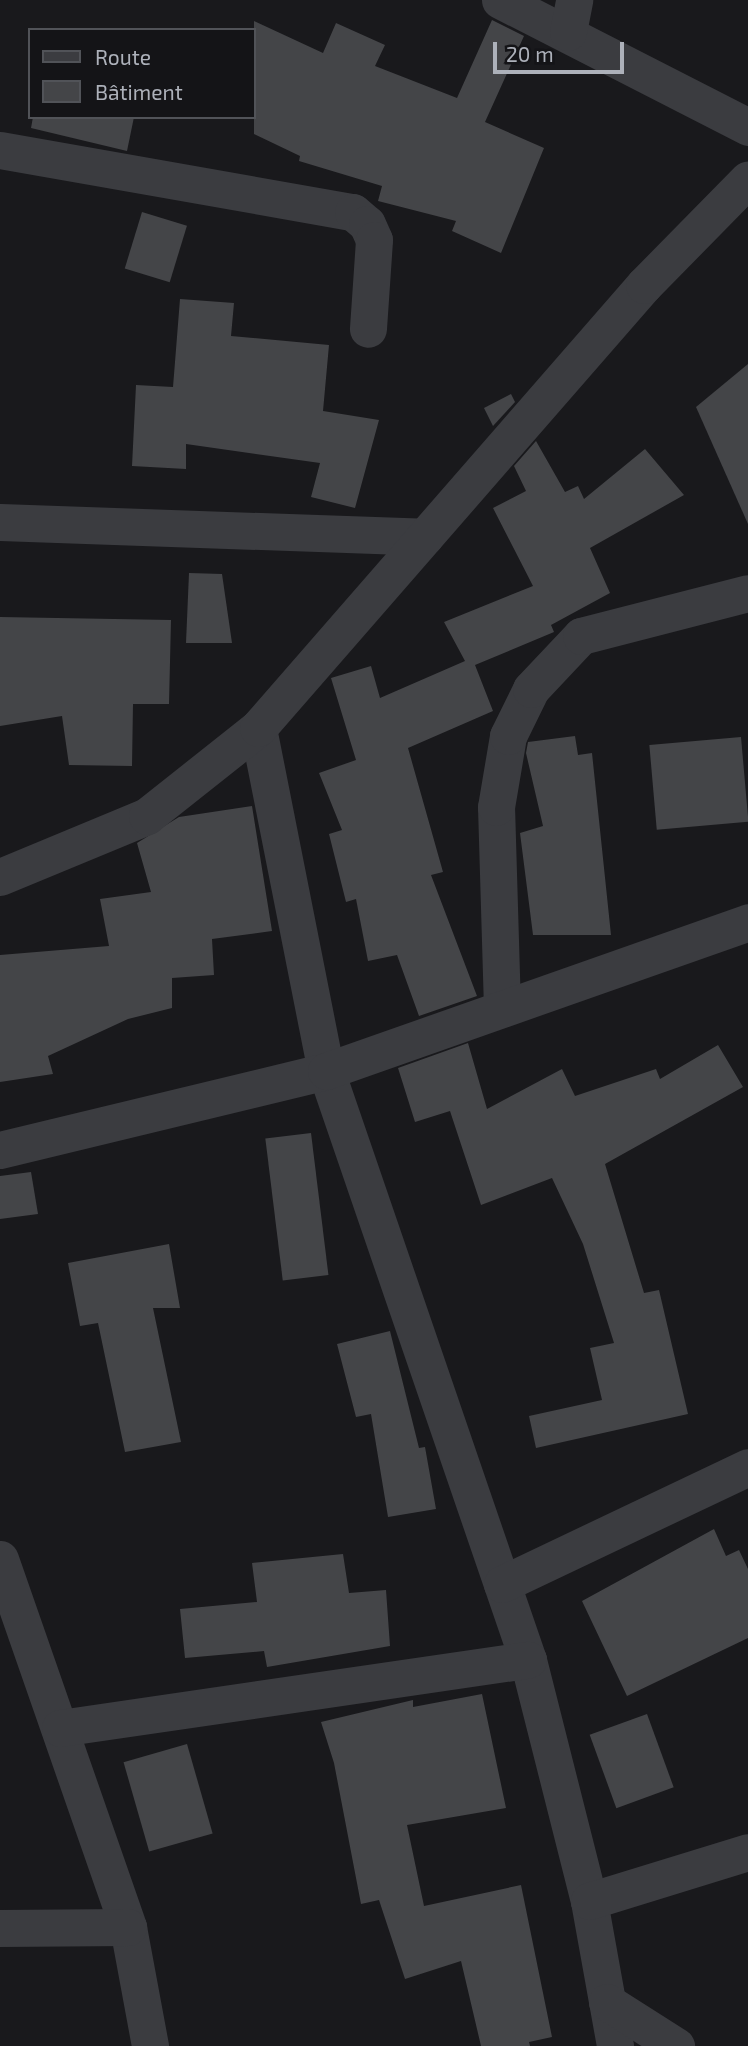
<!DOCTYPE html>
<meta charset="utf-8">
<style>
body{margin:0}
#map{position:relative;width:748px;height:2046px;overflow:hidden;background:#19191c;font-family:"Exo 2",sans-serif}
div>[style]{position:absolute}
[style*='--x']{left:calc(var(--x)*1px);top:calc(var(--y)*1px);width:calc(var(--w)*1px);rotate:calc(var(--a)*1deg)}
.building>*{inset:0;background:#444548;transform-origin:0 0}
.minor>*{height:37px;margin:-18.5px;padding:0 18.5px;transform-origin:18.5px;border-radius:18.5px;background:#3b3c40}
span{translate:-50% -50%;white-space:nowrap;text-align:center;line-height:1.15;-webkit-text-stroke:7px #141417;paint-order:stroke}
.legend{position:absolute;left:28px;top:28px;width:228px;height:91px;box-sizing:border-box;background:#141417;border:2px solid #515358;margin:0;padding:9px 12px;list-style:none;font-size:21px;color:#adb1ba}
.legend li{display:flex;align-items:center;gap:14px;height:35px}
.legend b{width:35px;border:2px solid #515358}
.scale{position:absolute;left:493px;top:42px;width:131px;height:32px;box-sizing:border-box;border:4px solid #adb1ba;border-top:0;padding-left:9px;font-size:21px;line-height:24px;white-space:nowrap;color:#adb1ba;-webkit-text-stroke:5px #141417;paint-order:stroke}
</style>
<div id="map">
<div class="building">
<div style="clip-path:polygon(492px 20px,524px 36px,485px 122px,544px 148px,501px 253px,452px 231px,456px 221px,378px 201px,382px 186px,299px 161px,300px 156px,254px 134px,254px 21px,323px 53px,336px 23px,385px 45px,375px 66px,457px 98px)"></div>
<div style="clip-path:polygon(33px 117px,134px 117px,127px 151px,31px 128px)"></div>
<div style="left:142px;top:212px;width:47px;height:59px;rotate:17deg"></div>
<div style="clip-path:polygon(180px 299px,234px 303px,231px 336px,329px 345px,323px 411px,379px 420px,355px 508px,311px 497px,320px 463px,186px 444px,186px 469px,132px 466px,136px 385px,173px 387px)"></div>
<div style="clip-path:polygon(748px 364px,748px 524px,696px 407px)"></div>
<div style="clip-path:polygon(511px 394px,515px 402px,493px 426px,484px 408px)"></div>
<div style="clip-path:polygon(536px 441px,565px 492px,578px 486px,584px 499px,645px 449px,684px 495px,590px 548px,610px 593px,551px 625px,554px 632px,475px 665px,493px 711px,408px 748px,443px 872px,431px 875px,477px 996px,419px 1016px,397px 955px,368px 961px,356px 899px,346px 902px,329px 834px,342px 830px,319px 773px,356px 760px,331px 678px,371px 666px,380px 698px,465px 661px,444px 622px,533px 586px,493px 508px,526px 491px,514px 466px)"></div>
<div style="clip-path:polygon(189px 573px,222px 574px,232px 643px,186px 643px)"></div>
<div style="clip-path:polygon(0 617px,171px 620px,169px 704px,133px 704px,132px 766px,69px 765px,62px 716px,0 726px)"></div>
<div style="clip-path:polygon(575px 736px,578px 755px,592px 753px,611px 935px,533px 935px,520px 833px,543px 826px,526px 753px,528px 742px)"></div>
<div style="left:741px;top:737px;width:85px;height:92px;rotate:85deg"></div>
<div style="clip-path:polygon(252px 806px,272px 931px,212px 939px,214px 975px,172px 978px,172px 1008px,128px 1019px,48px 1056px,53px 1074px,0 1082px,0 955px,109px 946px,100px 899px,151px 892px,137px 843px,179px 817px)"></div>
<div style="clip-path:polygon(468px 1043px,487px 1109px,562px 1069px,575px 1096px,656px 1069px,660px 1079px,718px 1045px,743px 1087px,605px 1164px,644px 1293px,659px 1290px,688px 1414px,536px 1448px,529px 1416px,602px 1400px,590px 1348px,614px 1343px,583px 1244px,552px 1178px,481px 1205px,450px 1111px,415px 1122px,398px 1068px)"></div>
<div style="left:311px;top:1133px;width:143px;height:46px;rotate:83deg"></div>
<div style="clip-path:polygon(31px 1172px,38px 1214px,0 1219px,0 1176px)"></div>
<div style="clip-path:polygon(169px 1244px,180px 1308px,153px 1308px,181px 1442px,125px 1452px,98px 1323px,80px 1326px,68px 1263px)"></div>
<div style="clip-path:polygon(390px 1331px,419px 1448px,425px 1447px,436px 1509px,388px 1517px,371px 1414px,356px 1417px,337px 1344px)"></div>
<div style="clip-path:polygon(714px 1529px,726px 1556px,739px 1550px,748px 1569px,748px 1638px,627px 1696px,582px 1601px)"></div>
<div style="clip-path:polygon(343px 1554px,349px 1593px,386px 1590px,390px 1646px,267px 1667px,264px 1651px,185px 1658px,180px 1609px,257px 1602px,252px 1563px)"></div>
<div style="clip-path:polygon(482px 1694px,506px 1808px,407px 1825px,424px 1906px,521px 1885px,552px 2037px,529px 2042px,530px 2046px,481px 2046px,461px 1961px,405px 1979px,379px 1900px,361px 1904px,334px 1763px,321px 1722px,413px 1700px,413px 1707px)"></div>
<div style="left:647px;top:1714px;width:78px;height:61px;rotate:70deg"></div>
<div style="left:187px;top:1744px;width:93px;height:66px;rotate:74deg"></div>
</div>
<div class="minor">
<div style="--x:500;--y:0;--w:279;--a:27.1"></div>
<div style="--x:568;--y:32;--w:33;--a:-79"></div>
<div style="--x:0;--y:150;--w:358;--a:10"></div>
<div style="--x:353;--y:212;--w:18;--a:41"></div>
<div style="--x:367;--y:224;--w:17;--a:66"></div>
<div style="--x:374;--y:240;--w:89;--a:93.9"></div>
<div style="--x:0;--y:522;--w:425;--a:2"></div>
<div style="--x:258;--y:728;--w:350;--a:78.8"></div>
<div style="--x:326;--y:1071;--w:623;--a:71.07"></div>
<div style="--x:528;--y:1660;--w:249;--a:75.8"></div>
<div style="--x:589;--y:1901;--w:147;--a:79.8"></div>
<div style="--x:0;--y:877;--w:159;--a:-22.5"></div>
<div style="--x:147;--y:816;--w:142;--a:-38.4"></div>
<div style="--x:258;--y:728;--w:588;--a:-48.93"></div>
<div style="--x:644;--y:285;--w:148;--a:-45.5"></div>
<div style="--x:502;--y:1008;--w:201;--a:-91.7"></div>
<div style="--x:496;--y:807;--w:72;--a:-80.4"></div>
<div style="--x:508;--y:736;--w:52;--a:-63.9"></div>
<div style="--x:531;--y:689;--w:73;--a:-46.7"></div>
<div style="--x:581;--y:636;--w:172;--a:-14.4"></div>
<div style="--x:0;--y:1150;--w:335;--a:-13.6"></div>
<div style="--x:326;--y:1071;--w:448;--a:-19.4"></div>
<div style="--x:0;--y:1559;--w:390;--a:70.8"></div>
<div style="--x:128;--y:1927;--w:121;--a:79.5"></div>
<div style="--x:502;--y:1584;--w:272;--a:-25.4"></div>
<div style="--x:60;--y:1728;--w:473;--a:-8.3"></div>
<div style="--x:589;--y:1901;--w:166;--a:-17.1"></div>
<div style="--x:0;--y:1928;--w:128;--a:-0.4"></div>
<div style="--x:607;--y:2002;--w:82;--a:32.5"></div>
</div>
<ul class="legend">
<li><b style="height:9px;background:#3b3c40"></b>Route</li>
<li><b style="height:19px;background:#444548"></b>Bâtiment</li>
</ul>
<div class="scale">20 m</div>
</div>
